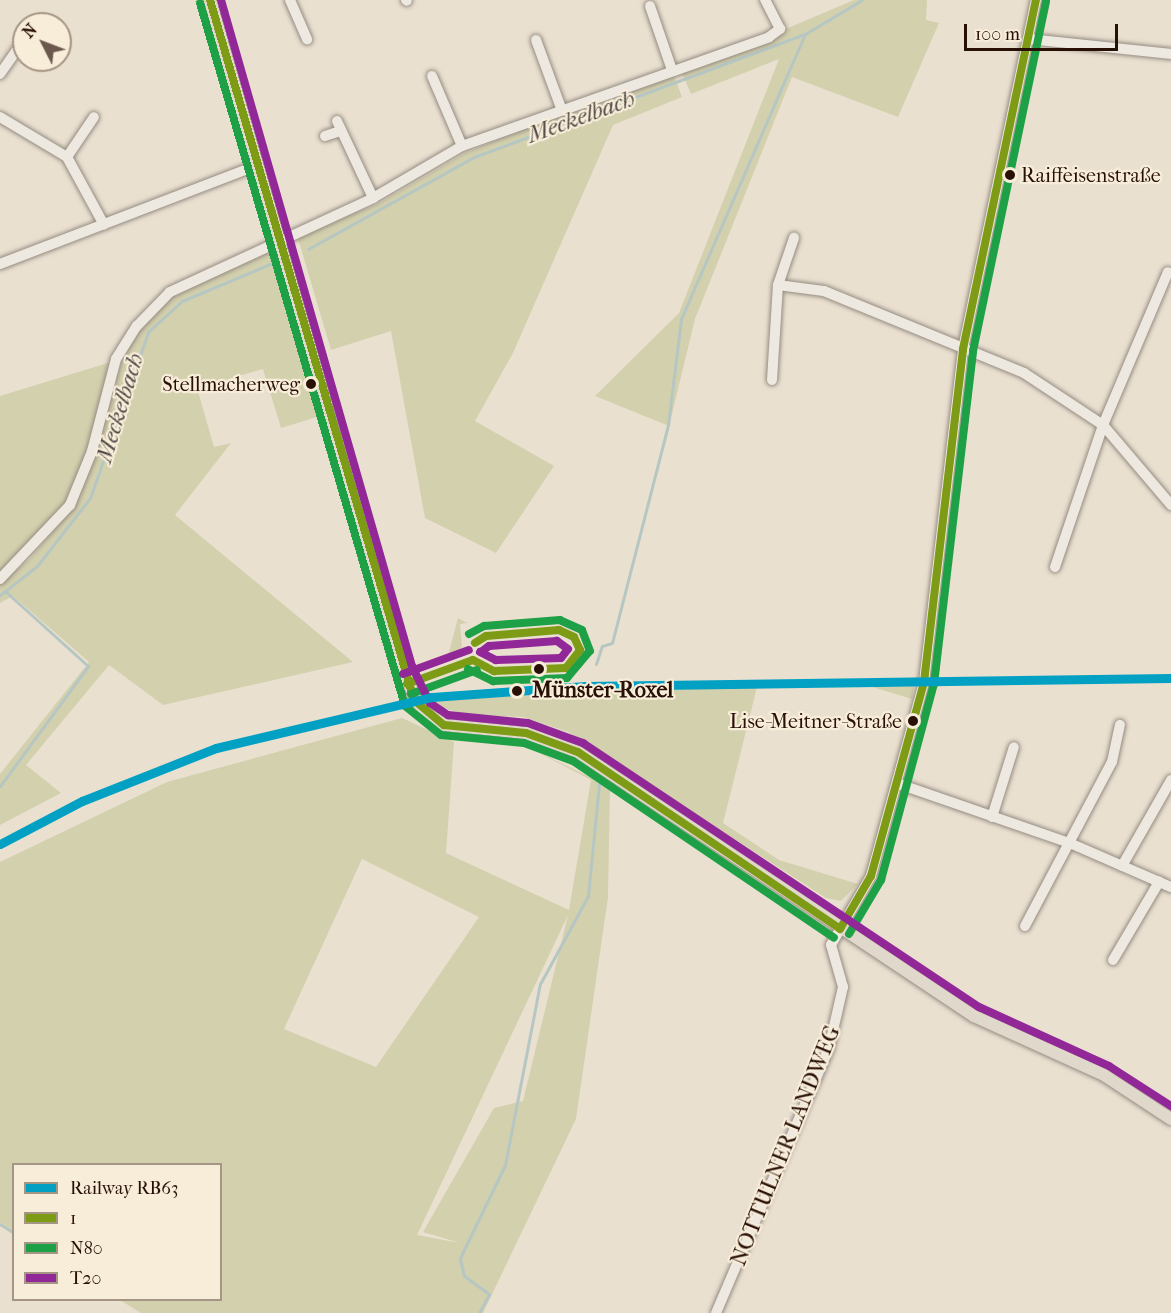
<!DOCTYPE html>
<meta charset="utf-8">
<style>
body{margin:0}
#map{position:relative;width:1171px;height:1313px;overflow:hidden;background:#eae0d0;font-family:"IM FELL French Canon",serif}
div>[style]{position:absolute}
[style*='--x']{left:calc(var(--x)*1px);top:calc(var(--y)*1px);width:calc(var(--w)*1px);rotate:calc(var(--a)*1deg)}
.green>*{inset:0;background:#d3d0ad}
.stream>*{height:3px;margin:-1.5px;padding:0 1.5px;transform-origin:1.5px;border-radius:1.5px;background:#b6c7c3}
.roads{filter:drop-shadow(0 0 2px #958c82) drop-shadow(0 0 2px #958c82)}
.minor>*{height:10px;margin:-5px;padding:0 5px;transform-origin:5px;border-radius:5px;background:#ede8e0}
.major>*{height:12px;margin:-6px;padding:0 6px;transform-origin:6px;border-radius:6px;background:#e0d8ca}
.bus-1>*{height:8px;margin:-4px;padding:0 4px;transform-origin:4px;border-radius:4px;background:#7e9b16}
.bus-2>*{height:8px;margin:-4px;padding:0 4px;transform-origin:4px;border-radius:4px;background:#1ea146}
.bus-3>*{height:8px;margin:-4px;padding:0 4px;transform-origin:4px;border-radius:4px;background:#922898}
.rail-1>*{height:9px;margin:-4.5px;padding:0 4.5px;transform-origin:4.5px;border-radius:4.5px;background:#02a1c4}
.dots>*{width:16px;height:16px;translate:-50% -50%;box-sizing:border-box;border:3px solid #f8edd9;border-radius:50%}
span{translate:-50% -50%;white-space:nowrap;text-align:center;line-height:1.15;-webkit-text-stroke:4.5px #f8edd9;paint-order:stroke}
.bus-label{font-size:20px;color:#281007}
.left{translate:0 -50%;text-align:left}
.right{translate:-100% -50%;text-align:right}
.stop-label{font-size:22px;color:#281007;font-weight:700}
.street-label{font-size:22px;color:#281007}
.water-label{font-size:24px;color:#524c47;font-style:italic}
.legend{position:absolute;left:12px;top:1163px;width:210px;height:138px;box-sizing:border-box;background:#f8edd9;border:2px solid #a59585;margin:0;padding:8px 10px;list-style:none;font-size:18px;color:#281007}
.legend li{display:flex;align-items:center;gap:12px;height:30px}
.legend b{width:30px;border:2px solid #a59585}
.north{position:absolute;left:12px;top:12px;width:60px;height:60px;box-sizing:border-box;background:#f8edd9;border:2px solid #a59585;border-radius:50%;rotate:312deg;font-size:16px;font-weight:700;line-height:24px;text-align:center;color:#281007}
.north::after{content:'';display:block;margin:auto;width:21px;height:27px;background:#6c594d;clip-path:polygon(50% 0,100% 100%,50% 72%,0 100%)}
.scale{position:absolute;left:964px;top:24px;width:154px;height:27px;box-sizing:border-box;border:3px solid #281007;border-top:0;padding-left:8px;font-size:18px;line-height:21px;white-space:nowrap;color:#281007;-webkit-text-stroke:4px #f8edd9;paint-order:stroke}
</style>
<div id="map">
<div class="green">
<div style="clip-path:polygon(854px 0,927px 0,926px 20px,939px 23px,898px 117px,792px 77px,695px 319px,669px 426px,595px 396px,679px 313px,779px 59px,691px 94px,682px 73px)"></div>
<div style="clip-path:polygon(672px 70px,682px 97px,613px 125px,513px 353px,475px 421px,554px 466px,496px 553px,425px 518px,391px 331px,331px 350px,297px 235px,376px 205px,465px 153px)"></div>
<div style="clip-path:polygon(268px 246px,317px 417px,281px 428px,263px 369px,197px 388px,214px 447px,231px 443px,175px 515px,353px 662px,163px 705px,109px 665px,26px 765px,61px 793px,0 825px,0 774px,89px 662px,13px 596px,0 603px,0 584px,29px 560px,73px 507px,99px 445px,122px 359px,140px 329px,172px 295px)"></div>
<div style="clip-path:polygon(111px 362px,92px 443px,65px 505px,0 575px,0 396px)"></div>
<div style="clip-path:polygon(458px 618px,467px 623px,460px 624px,462px 647px,446px 663px)"></div>
<div style="clip-path:polygon(869px 686px,914px 686px,912px 699px)"></div>
<div style="clip-path:polygon(757px 687px,723px 823px,779px 860px,858px 884px,841px 901px,826px 898px,568px 732px,523px 717px,467px 715px,437px 706px,432px 711px,422px 701px,542px 690px)"></div>
<div style="clip-path:polygon(evenodd,402px 718px,454px 742px,446px 853px,569px 910px,591px 780px,526px 746px,610px 787px,608px 897px,576px 1119px,483px 1313px,141px 1313px,120px 1300px,220px 1300px,220px 1164px,14px 1164px,13px 1231px,0 1222px,0 862px,167px 782px,402px 718px,362px 859px,479px 917px,376px 1067px,284px 1029px,362px 859px,402px 718px,568px 915px,523px 1101px,494px 1108px,423px 1232px,460px 1243px,417px 1235px,568px 915px)"></div>
</div>
<div class="stream">
<div style="--x:308;--y:249;--w:190;--a:-29"></div>
<div style="--x:474;--y:157;--w:353;--a:-20.4"></div>
<div style="--x:805;--y:34;--w:66;--a:-30.8"></div>
<div style="--x:0;--y:595;--w:47;--a:-38.1"></div>
<div style="--x:37;--y:566;--w:86;--a:-52.1"></div>
<div style="--x:90;--y:498;--w:176;--a:-70.7"></div>
<div style="--x:148;--y:332;--w:46;--a:-42.4"></div>
<div style="--x:182;--y:301;--w:101;--a:-22.8"></div>
<div style="--x:596;--y:664;--w:19;--a:-72"></div>
<div style="--x:602;--y:646;--w:10;--a:-17"></div>
<div style="--x:612;--y:643;--w:225;--a:-75.6"></div>
<div style="--x:668;--y:425;--w:107;--a:-83"></div>
<div style="--x:681;--y:319;--w:311;--a:-66.5"></div>
<div style="--x:0;--y:786;--w:149;--a:-53.7"></div>
<div style="--x:88;--y:666;--w:110;--a:-137.9"></div>
<div style="--x:0;--y:1224;--w:17;--a:33"></div>
<div style="--x:479;--y:1313;--w:21;--a:-62"></div>
<div style="--x:489;--y:1294;--w:31;--a:-144"></div>
<div style="--x:464;--y:1276;--w:18;--a:-103"></div>
<div style="--x:460;--y:1258;--w:103;--a:-64.2"></div>
<div style="--x:505;--y:1165;--w:184;--a:-79.1"></div>
<div style="--x:540;--y:984;--w:100;--a:-61.4"></div>
<div style="--x:588;--y:896;--w:113;--a:-84.4"></div>
</div>
<div class="roads">
<div class="minor">
<div style="--x:290;--y:0;--w:43;--a:66.4"></div>
<div style="--x:406;--y:0;--w:1;--a:45"></div>
<div style="--x:650;--y:6;--w:68;--a:71"></div>
<div style="--x:1029;--y:39;--w:143;--a:6"></div>
<div style="--x:536;--y:40;--w:72;--a:69.8"></div>
<div style="--x:0;--y:74;--w:35;--a:-55"></div>
<div style="--x:432;--y:76;--w:76;--a:66.8"></div>
<div style="--x:0;--y:117;--w:78;--a:30.8"></div>
<div style="--x:67;--y:157;--w:48;--a:-56"></div>
<div style="--x:337;--y:121;--w:85;--a:64.9"></div>
<div style="--x:325;--y:136;--w:16;--a:-18"></div>
<div style="--x:67;--y:157;--w:77;--a:61.4"></div>
<div style="--x:0;--y:264;--w:276;--a:-21"></div>
<div style="--x:778;--y:285;--w:46;--a:7.4"></div>
<div style="--x:824;--y:291;--w:216;--a:22.3"></div>
<div style="--x:1024;--y:373;--w:95;--a:33.4"></div>
<div style="--x:1103;--y:425;--w:105;--a:49.6"></div>
<div style="--x:772;--y:380;--w:95;--a:-86.4"></div>
<div style="--x:778;--y:285;--w:50;--a:-71.2"></div>
<div style="--x:1055;--y:567;--w:150;--a:-71.3"></div>
<div style="--x:1103;--y:425;--w:166;--a:-67"></div>
<div style="--x:0;--y:579;--w:102;--a:-46.6"></div>
<div style="--x:70;--y:505;--w:58;--a:-67.8"></div>
<div style="--x:92;--y:451;--w:95;--a:-75.4"></div>
<div style="--x:116;--y:359;--w:39;--a:-58"></div>
<div style="--x:137;--y:326;--w:47;--a:-45.9"></div>
<div style="--x:170;--y:292;--w:224;--a:-24.8"></div>
<div style="--x:373;--y:198;--w:103;--a:-30.3"></div>
<div style="--x:462;--y:146;--w:326;--a:-19.5"></div>
<div style="--x:769;--y:37;--w:14;--a:-36"></div>
<div style="--x:780;--y:29;--w:33;--a:-117"></div>
<div style="--x:899;--y:784;--w:183;--a:19.1"></div>
<div style="--x:1072;--y:844;--w:108;--a:23.5"></div>
<div style="--x:992;--y:817;--w:73;--a:-72.6"></div>
<div style="--x:1122;--y:866;--w:99;--a:-60.3"></div>
<div style="--x:1025;--y:926;--w:186;--a:-62.1"></div>
<div style="--x:1112;--y:762;--w:38;--a:-78"></div>
<div style="--x:1113;--y:960;--w:91;--a:-59.5"></div>
<div style="--x:716;--y:1313;--w:288;--a:-66.9"></div>
<div style="--x:829;--y:1048;--w:63;--a:-77.1"></div>
<div style="--x:843;--y:987;--w:44;--a:-105.9"></div>
<div style="--x:831;--y:945;--w:80;--a:-59.9"></div>
<div style="--x:871;--y:876;--w:201;--a:-74.7"></div>
<div style="--x:924;--y:682;--w:335;--a:-83.3"></div>
<div style="--x:963;--y:349;--w:357;--a:-78.2"></div>
</div>
<div class="major">
<div style="--x:210;--y:0;--w:697;--a:74.01"></div>
<div style="--x:402;--y:670;--w:45;--a:63.4"></div>
<div style="--x:422;--y:710;--w:27;--a:34"></div>
<div style="--x:444;--y:725;--w:82;--a:5.6"></div>
<div style="--x:526;--y:733;--w:55;--a:20.1"></div>
<div style="--x:578;--y:752;--w:476;--a:33.7"></div>
<div style="--x:974;--y:1016;--w:143;--a:24.4"></div>
<div style="--x:1104;--y:1075;--w:80;--a:33.3"></div>
</div>
</div>
<div class="bus-1">
<div style="--x:210;--y:0;--w:729;--a:73.75"></div>
<div style="--x:414;--y:700;--w:39;--a:40"></div>
<div style="--x:444;--y:725;--w:82;--a:5.6"></div>
<div style="--x:526;--y:733;--w:55;--a:20.1"></div>
<div style="--x:578;--y:752;--w:316;--a:34"></div>
<div style="--x:473;--y:660;--w:24;--a:28"></div>
<div style="--x:494;--y:671;--w:72;--a:-2.4"></div>
<div style="--x:566;--y:668;--w:23;--a:-52"></div>
<div style="--x:580;--y:650;--w:14;--a:-115"></div>
<div style="--x:574;--y:637;--w:17;--a:-155"></div>
<div style="--x:559;--y:630;--w:73;--a:175.3"></div>
<div style="--x:486;--y:636;--w:13;--a:148"></div>
<div style="--x:407;--y:684;--w:70;--a:-20"></div>
<div style="--x:840;--y:929;--w:61;--a:-59.7"></div>
<div style="--x:871;--y:876;--w:201;--a:-74.7"></div>
<div style="--x:924;--y:682;--w:335;--a:-83.3"></div>
<div style="--x:963;--y:349;--w:357;--a:-78.2"></div>
</div>
<div class="bus-2">
<div style="--x:200;--y:3;--w:732;--a:73.74"></div>
<div style="--x:405;--y:706;--w:46;--a:38.9"></div>
<div style="--x:441;--y:735;--w:83;--a:5.5"></div>
<div style="--x:524;--y:743;--w:52;--a:20.2"></div>
<div style="--x:573;--y:761;--w:315;--a:34.1"></div>
<div style="--x:468;--y:669;--w:28;--a:26"></div>
<div style="--x:493;--y:681;--w:74;--a:-2.3"></div>
<div style="--x:567;--y:678;--w:35;--a:-50"></div>
<div style="--x:590;--y:651;--w:22;--a:-111"></div>
<div style="--x:582;--y:630;--w:24;--a:-156"></div>
<div style="--x:560;--y:620;--w:76;--a:175.5"></div>
<div style="--x:484;--y:626;--w:17;--a:152"></div>
<div style="--x:411;--y:694;--w:70;--a:-20"></div>
<div style="--x:849;--y:934;--w:63;--a:-59.3"></div>
<div style="--x:881;--y:880;--w:203;--a:-74.9"></div>
<div style="--x:934;--y:684;--w:335;--a:-83.3"></div>
<div style="--x:973;--y:351;--w:357;--a:-78.2"></div>
</div>
<div class="bus-3">
<div style="--x:221;--y:0;--w:693;--a:74"></div>
<div style="--x:412;--y:666;--w:41;--a:64.1"></div>
<div style="--x:430;--y:703;--w:22;--a:34"></div>
<div style="--x:448;--y:715;--w:80;--a:5.7"></div>
<div style="--x:528;--y:723;--w:59;--a:20"></div>
<div style="--x:583;--y:743;--w:476;--a:33.7"></div>
<div style="--x:979;--y:1007;--w:143;--a:24.4"></div>
<div style="--x:1109;--y:1066;--w:74;--a:32.8"></div>
<div style="--x:480;--y:652;--w:18;--a:27"></div>
<div style="--x:496;--y:660;--w:65;--a:-1.8"></div>
<div style="--x:561;--y:658;--w:11;--a:-52"></div>
<div style="--x:568;--y:649;--w:14;--a:-144"></div>
<div style="--x:557;--y:641;--w:68;--a:175.8"></div>
<div style="--x:489;--y:646;--w:10;--a:143"></div>
<div style="--x:403;--y:674;--w:70;--a:-20"></div>
</div>
<div class="rail-1">
<div style="--x:0;--y:844;--w:93;--a:-27.7"></div>
<div style="--x:82;--y:801;--w:144;--a:-21.6"></div>
<div style="--x:216;--y:748;--w:222;--a:-13.3"></div>
<div style="--x:432;--y:697;--w:154;--a:-4.1"></div>
<div style="--x:586;--y:686;--w:585;--a:-0.78"></div>
</div>
<div class="dots">
<div style="left:1010px;top:175px;background:#281007"></div>
<div style="left:311px;top:384px;background:#281007"></div>
<div style="left:539px;top:669px;background:#281007"></div>
<div style="left:517px;top:691px;background:#281007"></div>
<div style="left:913px;top:721px;background:#281007"></div>
</div>
<div class="bus-label">
<span class="left" style="left:1021px;top:175px">Raiffeisenstraße</span>
<span class="right" style="left:300px;top:384px">Stellmacherweg</span>
<span class="right" style="left:902px;top:721px">Lise-Meitner-Straße</span>
</div>
<div class="stop-label">
<span class="left" style="left:532px;top:691px">Münster-Roxel</span>
</div>
<div class="street-label">
<span style="left:786px;top:1146px;rotate:-68deg">NOTTULNER LANDWEG</span>
</div>
<div class="water-label">
<span style="left:581px;top:117px;rotate:-20deg">Meckelbach</span>
<span style="left:120px;top:408px;rotate:-73deg">Meckelbach</span>
</div>
<ul class="legend">
<li><b style="height:8px;background:#02a1c4"></b>Railway RB63</li>
<li><b style="height:8px;background:#7e9b16"></b>1</li>
<li><b style="height:8px;background:#1ea146"></b>N80</li>
<li><b style="height:8px;background:#922898"></b>T20</li>
</ul>
<div class="north">N</div>
<div class="scale">100 m</div>
</div>
